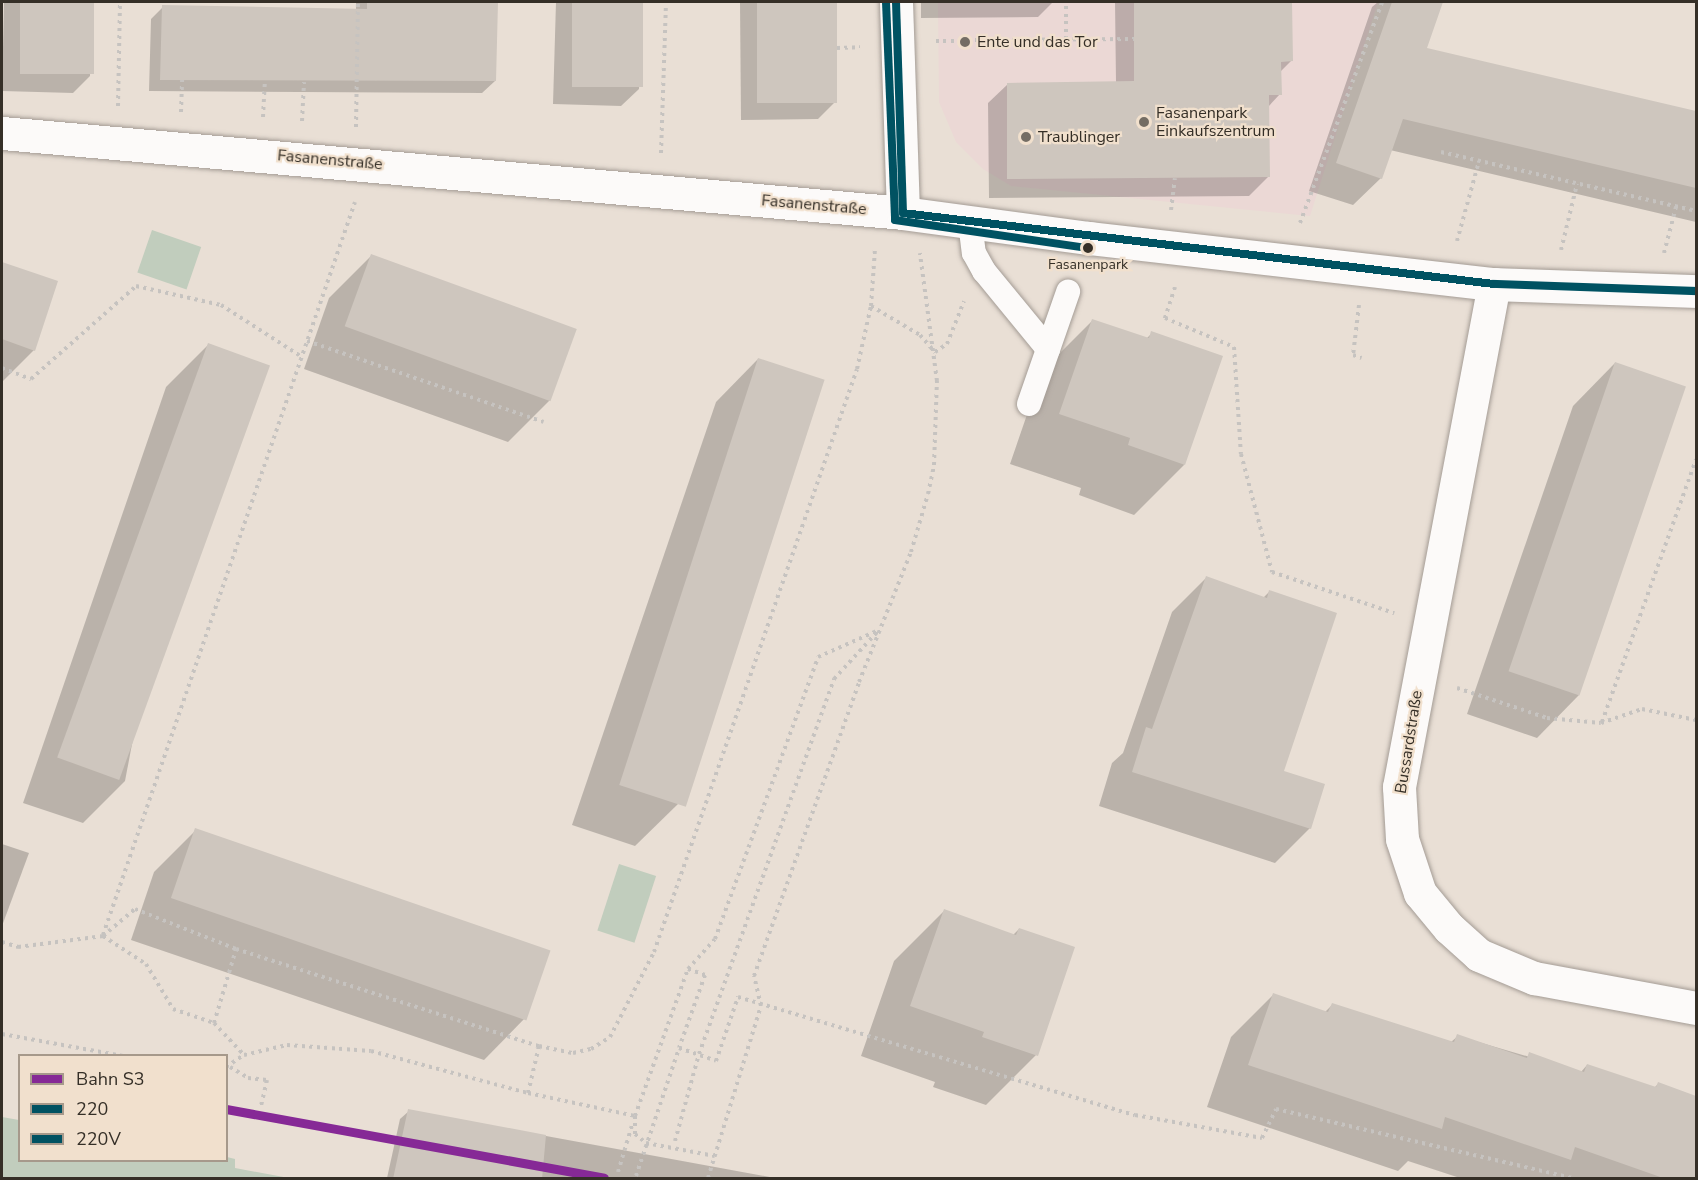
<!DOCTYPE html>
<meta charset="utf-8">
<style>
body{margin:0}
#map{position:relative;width:1698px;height:1180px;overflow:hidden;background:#e9dfd5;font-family:"Nunito Sans",sans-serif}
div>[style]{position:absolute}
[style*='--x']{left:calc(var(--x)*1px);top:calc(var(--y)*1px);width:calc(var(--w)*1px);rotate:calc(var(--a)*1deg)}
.commercial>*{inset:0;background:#ebd8d5}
.green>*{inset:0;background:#c1cdbd;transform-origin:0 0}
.shadow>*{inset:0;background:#0003}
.building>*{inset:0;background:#cec6be;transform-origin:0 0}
.path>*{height:4px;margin-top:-2px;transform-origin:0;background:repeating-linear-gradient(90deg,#c6c3c0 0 3px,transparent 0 7.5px)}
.roads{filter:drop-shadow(0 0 2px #a49c95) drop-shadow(0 0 2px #a49c95)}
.lane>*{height:24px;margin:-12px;padding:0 12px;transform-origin:12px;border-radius:12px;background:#fcfaf9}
.street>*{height:33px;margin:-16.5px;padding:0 16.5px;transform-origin:16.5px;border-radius:16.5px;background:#fcfaf9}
.bus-1>*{height:8px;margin:-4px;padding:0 4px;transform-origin:4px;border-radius:4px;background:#005262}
.bus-2>*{height:8px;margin:-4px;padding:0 4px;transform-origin:4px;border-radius:4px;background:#005262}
.rail-1>*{height:9px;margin:-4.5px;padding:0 4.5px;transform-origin:4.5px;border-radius:4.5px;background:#862996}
.dots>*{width:16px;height:16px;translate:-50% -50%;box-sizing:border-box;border:3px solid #f1e0cd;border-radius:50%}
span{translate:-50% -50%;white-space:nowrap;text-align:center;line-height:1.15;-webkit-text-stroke:4.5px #f1e0cd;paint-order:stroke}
.bus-label{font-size:14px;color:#352f27}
.poi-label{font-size:16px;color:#352f27}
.left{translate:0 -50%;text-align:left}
.street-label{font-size:16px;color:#352f27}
.frame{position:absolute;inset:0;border:3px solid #352f27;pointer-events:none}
.legend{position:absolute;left:18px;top:1054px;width:210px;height:108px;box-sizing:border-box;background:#f1e0cd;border:2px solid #a6998b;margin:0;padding:8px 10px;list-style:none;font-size:18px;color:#352f27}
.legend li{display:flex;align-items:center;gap:12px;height:30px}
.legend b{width:30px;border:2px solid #a6998b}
</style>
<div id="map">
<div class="commercial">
<div style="clip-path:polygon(938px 2px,1378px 2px,1310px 216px,1011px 186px,983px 169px,956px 142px,939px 102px)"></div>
</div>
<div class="green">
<div style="left:152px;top:230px;width:52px;height:45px;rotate:19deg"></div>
<div style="left:619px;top:864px;width:39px;height:70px;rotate:18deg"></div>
<div style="clip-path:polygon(2px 1117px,19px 1120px,20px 1160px,226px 1160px,227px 1157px,235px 1159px,235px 1168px,289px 1178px,2px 1178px)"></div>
</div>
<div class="shadow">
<div style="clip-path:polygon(4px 2px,92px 2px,90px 76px,73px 93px,2px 91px)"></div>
<div style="clip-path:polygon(356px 2px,497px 2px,495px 81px,482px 93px,149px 91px,151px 19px,163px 7px,356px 11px)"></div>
<div style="clip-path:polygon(556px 2px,642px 2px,639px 89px,621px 106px,553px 104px)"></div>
<div style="clip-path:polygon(740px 2px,835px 2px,836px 101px,818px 119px,741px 120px)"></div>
<div style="clip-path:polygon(921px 2px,1053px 2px,1038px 17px,921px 18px)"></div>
<div style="clip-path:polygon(1115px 2px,1290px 2px,1291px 61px,1280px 72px,1280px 94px,1268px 107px,1268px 177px,1249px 196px,989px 198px,988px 103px,1008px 84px,1116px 83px)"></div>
<div style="clip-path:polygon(1378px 2px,1441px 2px,1425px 49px,1696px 112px,1696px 222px,1390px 150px,1381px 178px,1353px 205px,1309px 191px,1372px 7px)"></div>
<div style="clip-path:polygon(371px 256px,550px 400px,508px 442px,304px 369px,329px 298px)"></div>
<div style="clip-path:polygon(2px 263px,57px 282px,34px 350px,2px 382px)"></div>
<div style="clip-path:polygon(1092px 321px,1146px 339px,1152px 333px,1184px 465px,1134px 515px,1079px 495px,1081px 488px,1010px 464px,1042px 371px)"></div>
<div style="clip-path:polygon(208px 345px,125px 781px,83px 823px,23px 803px,166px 387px)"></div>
<div style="clip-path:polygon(758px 359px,678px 804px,635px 846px,572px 825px,716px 402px)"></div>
<div style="clip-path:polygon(1615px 363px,1579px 695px,1537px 738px,1467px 714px,1573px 406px)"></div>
<div style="clip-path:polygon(1206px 578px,1263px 598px,1270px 591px,1282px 772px,1310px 828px,1275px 863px,1099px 806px,1112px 763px,1123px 753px,1172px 612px)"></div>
<div style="clip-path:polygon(196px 830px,526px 1017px,484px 1060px,131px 940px,154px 872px)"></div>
<div style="clip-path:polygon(2px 844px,29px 853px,2px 926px)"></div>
<div style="clip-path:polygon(944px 911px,1013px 935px,1019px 929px,1036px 1055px,986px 1105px,933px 1087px,935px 1082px,861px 1056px,894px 961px)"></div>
<div style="clip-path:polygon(1273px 995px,1325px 1012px,1332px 1005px,1451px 1042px,1458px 1036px,1581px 1072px,1587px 1065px,1654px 1088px,1658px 1084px,1696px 1097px,1696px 1178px,1460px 1178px,1408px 1161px,1398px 1171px,1207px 1107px,1231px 1037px)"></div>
<div style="clip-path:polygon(409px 1111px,775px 1178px,387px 1178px,400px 1119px)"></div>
</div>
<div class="building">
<div style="left:20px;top:2px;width:74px;height:72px"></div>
<div style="clip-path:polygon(367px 2px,498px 2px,496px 81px,160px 80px,162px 5px,367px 9px)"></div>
<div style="left:572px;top:2px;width:71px;height:85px"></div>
<div style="left:757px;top:2px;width:80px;height:101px"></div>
<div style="clip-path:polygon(1134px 2px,1292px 2px,1293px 61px,1281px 62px,1282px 95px,1269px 95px,1270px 177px,1007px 179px,1007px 83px,1134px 81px)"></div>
<div style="clip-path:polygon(1392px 2px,1443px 2px,1427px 48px,1696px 111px,1696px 188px,1403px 119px,1382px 179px,1336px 163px)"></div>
<div style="left:371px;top:254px;width:219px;height:77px;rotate:20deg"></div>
<div style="clip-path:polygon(2px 262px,58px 281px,35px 351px,2px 339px)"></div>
<div style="clip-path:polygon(1092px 319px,1149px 338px,1151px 331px,1223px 356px,1185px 465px,1128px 445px,1130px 438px,1059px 414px)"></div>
<div style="left:208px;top:343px;width:66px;height:441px;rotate:20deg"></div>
<div style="left:758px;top:358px;width:70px;height:449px;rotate:18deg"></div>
<div style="left:1615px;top:362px;width:75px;height:327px;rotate:19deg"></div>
<div style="clip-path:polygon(1206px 576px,1267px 598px,1269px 590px,1337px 613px,1284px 771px,1325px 784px,1311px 829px,1132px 772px,1146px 727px,1152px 729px)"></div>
<div style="left:195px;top:828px;width:376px;height:74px;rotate:19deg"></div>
<div style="clip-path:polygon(944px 909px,1016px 935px,1019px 928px,1075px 947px,1038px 1056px,982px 1037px,984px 1032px,910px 1006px)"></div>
<div style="clip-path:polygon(1273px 993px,1328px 1012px,1332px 1003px,1454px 1042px,1457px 1034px,1527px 1058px,1529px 1052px,1584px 1072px,1587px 1064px,1656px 1087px,1658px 1082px,1696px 1096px,1696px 1179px,1666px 1179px,1575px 1147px,1571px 1160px,1445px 1117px,1442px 1129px,1248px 1065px)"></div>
<div style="clip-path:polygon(408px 1109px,546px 1135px,542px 1179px,393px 1179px)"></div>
</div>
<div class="path">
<div style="--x:1066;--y:39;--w:37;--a:-90"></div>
<div style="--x:975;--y:40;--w:159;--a:-0.4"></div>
<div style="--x:936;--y:41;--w:18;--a:0"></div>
<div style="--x:837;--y:48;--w:23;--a:-2"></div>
<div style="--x:118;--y:106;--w:104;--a:-88.9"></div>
<div style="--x:181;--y:112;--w:32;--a:-88"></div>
<div style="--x:263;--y:117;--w:35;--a:-87"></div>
<div style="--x:302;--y:121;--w:39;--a:-87"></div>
<div style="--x:356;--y:127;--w:125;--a:-89.1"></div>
<div style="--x:1441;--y:152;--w:262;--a:13"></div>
<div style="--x:661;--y:153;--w:151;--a:-88.1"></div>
<div style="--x:1171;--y:210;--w:32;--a:-83"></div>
<div style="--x:1300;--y:223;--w:236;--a:-69.6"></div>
<div style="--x:1457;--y:241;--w:83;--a:-74.6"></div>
<div style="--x:1561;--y:250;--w:68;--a:-76.4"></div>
<div style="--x:1664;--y:253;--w:48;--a:-75.4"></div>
<div style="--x:1175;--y:287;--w:33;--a:108"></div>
<div style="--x:1165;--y:318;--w:75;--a:22.8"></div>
<div style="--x:1234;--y:347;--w:107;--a:86.3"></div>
<div style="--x:1241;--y:454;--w:122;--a:75.3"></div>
<div style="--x:1272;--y:572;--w:129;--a:18.6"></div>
<div style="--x:1359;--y:305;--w:50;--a:96.8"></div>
<div style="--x:1353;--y:355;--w:9;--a:18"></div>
<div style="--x:871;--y:306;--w:57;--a:30.6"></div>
<div style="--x:920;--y:335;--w:23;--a:49"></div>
<div style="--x:935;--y:352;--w:14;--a:-34"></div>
<div style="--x:947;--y:344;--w:46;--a:-68.4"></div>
<div style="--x:307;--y:341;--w:250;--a:18.9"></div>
<div style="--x:2;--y:368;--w:31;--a:21"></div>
<div style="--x:31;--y:379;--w:140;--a:-41.5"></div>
<div style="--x:136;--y:286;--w:87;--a:12.6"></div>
<div style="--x:221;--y:305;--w:96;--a:32.7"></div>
<div style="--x:1457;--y:688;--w:95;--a:18.4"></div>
<div style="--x:1547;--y:718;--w:54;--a:5.3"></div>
<div style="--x:1601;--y:723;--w:43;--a:-18.9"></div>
<div style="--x:1642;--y:709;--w:55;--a:11.5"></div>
<div style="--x:1602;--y:722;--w:279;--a:-70.3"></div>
<div style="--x:103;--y:935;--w:775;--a:-71.03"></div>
<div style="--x:103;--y:936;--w:42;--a:-40.2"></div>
<div style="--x:135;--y:909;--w:109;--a:21.6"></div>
<div style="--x:236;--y:949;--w:318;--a:17.8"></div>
<div style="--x:539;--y:1046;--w:35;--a:12"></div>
<div style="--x:573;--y:1053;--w:18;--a:-13"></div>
<div style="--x:591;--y:1049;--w:22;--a:-32"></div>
<div style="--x:610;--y:1037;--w:96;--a:-62.6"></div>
<div style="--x:654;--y:952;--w:617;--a:-70.8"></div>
<div style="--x:857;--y:369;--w:65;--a:-77.5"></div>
<div style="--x:871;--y:306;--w:57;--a:-86"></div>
<div style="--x:2;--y:942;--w:17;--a:17"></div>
<div style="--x:18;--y:947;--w:86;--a:-7.4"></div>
<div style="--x:103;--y:936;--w:51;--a:33.1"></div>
<div style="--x:146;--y:964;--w:52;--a:59"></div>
<div style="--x:173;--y:1009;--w:43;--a:18.9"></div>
<div style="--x:214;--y:1023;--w:44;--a:46.8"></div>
<div style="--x:688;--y:969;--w:18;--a:19"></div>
<div style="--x:705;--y:975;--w:77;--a:109.6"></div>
<div style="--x:679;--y:1048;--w:39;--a:19"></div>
<div style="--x:716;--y:1061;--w:68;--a:-71"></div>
<div style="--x:738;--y:997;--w:414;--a:16.6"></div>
<div style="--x:1135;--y:1115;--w:129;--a:10.3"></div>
<div style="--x:1262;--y:1138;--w:32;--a:-64"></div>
<div style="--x:1276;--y:1109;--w:304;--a:13.1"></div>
<div style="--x:214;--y:1023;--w:77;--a:-73.4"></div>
<div style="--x:2;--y:1034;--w:123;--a:10.3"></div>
<div style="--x:226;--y:1067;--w:22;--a:-34"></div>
<div style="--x:244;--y:1055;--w:44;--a:-13.1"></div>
<div style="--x:287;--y:1045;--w:84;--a:4.1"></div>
<div style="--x:371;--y:1051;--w:163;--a:15"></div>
<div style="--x:528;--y:1093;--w:109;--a:12.1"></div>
<div style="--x:635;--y:1116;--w:156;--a:-70.2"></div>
<div style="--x:688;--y:969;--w:40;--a:-48"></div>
<div style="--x:715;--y:939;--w:300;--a:-69.9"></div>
<div style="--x:818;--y:657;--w:67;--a:-23.9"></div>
<div style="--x:230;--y:1067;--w:21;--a:31"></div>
<div style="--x:248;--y:1078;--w:19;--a:6"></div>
<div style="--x:267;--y:1080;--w:27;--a:103"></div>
<div style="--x:528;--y:1093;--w:48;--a:-76.8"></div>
<div style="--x:635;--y:1116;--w:18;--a:90"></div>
<div style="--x:635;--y:1134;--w:14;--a:39"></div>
<div style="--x:646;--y:1143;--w:70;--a:10.7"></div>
<div style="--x:675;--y:1141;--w:90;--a:-74.6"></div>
<div style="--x:699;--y:1054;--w:399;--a:-70.2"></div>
<div style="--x:834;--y:679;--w:64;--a:-47.5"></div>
<div style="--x:618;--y:1172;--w:52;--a:-73.3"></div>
<div style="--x:636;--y:1176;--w:135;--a:-71.4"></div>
<div style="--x:708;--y:1178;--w:180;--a:-72.9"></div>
<div style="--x:761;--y:1006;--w:31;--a:-103"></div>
<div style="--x:754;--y:976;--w:312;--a:-70.3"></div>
<div style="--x:859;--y:682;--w:140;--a:-68.2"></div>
<div style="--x:911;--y:552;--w:60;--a:-73.7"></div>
<div style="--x:928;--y:494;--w:30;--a:-78"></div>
<div style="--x:934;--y:465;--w:84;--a:-88"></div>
<div style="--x:937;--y:381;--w:129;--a:-97.6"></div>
</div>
<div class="roads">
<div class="lane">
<div style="--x:970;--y:222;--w:31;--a:83"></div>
<div style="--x:974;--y:253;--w:21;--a:61"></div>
<div style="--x:984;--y:271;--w:101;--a:50.6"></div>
<div style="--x:1029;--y:404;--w:119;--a:-70.8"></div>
</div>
<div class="street">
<div style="--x:896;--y:2;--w:211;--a:88.1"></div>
<div style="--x:2;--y:133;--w:905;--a:5.07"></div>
<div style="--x:903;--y:213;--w:188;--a:7.7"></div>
<div style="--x:1089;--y:238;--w:408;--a:6.5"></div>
<div style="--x:1494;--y:284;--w:202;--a:2"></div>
<div style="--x:1494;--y:284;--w:512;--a:100.7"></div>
<div style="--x:1399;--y:787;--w:52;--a:86.7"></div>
<div style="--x:1402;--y:839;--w:57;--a:71.6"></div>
<div style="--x:1420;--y:893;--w:45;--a:50.4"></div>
<div style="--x:1449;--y:928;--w:40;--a:42"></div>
<div style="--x:1479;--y:955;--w:60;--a:22.7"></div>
<div style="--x:1534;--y:978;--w:165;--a:10.5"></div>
</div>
</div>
<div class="bus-1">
<div style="--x:896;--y:2;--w:211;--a:88.1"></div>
<div style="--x:903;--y:213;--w:595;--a:6.85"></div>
<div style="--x:1494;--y:284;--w:202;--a:2"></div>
</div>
<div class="bus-2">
<div style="--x:886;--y:2;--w:218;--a:87.6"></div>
<div style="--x:895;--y:220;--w:195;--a:8.3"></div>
</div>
<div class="rail-1">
<div style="--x:226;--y:1109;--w:384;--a:10.3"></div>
</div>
<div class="dots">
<div style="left:965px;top:42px;background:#746d64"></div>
<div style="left:1144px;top:122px;background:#746d64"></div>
<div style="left:1026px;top:137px;background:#746d64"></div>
<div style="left:1088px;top:248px;background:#352f27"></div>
</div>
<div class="bus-label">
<span style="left:1088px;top:265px">Fasanenpark</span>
</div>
<div class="poi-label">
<span class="left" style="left:977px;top:42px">Ente und das Tor</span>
<span class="left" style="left:1156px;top:122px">Fasanenpark<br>Einkaufszentrum</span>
<span class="left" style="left:1038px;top:137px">Traublinger</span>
</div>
<div class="street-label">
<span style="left:330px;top:160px;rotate:5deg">Fasanenstraße</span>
<span style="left:814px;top:205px;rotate:5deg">Fasanenstraße</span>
<span style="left:1409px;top:742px;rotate:-81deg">Bussardstraße</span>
</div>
<div class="frame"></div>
<ul class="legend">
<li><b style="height:8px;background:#862996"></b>Bahn S3</li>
<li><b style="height:8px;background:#005262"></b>220</li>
<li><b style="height:8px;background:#005262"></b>220V</li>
</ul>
</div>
